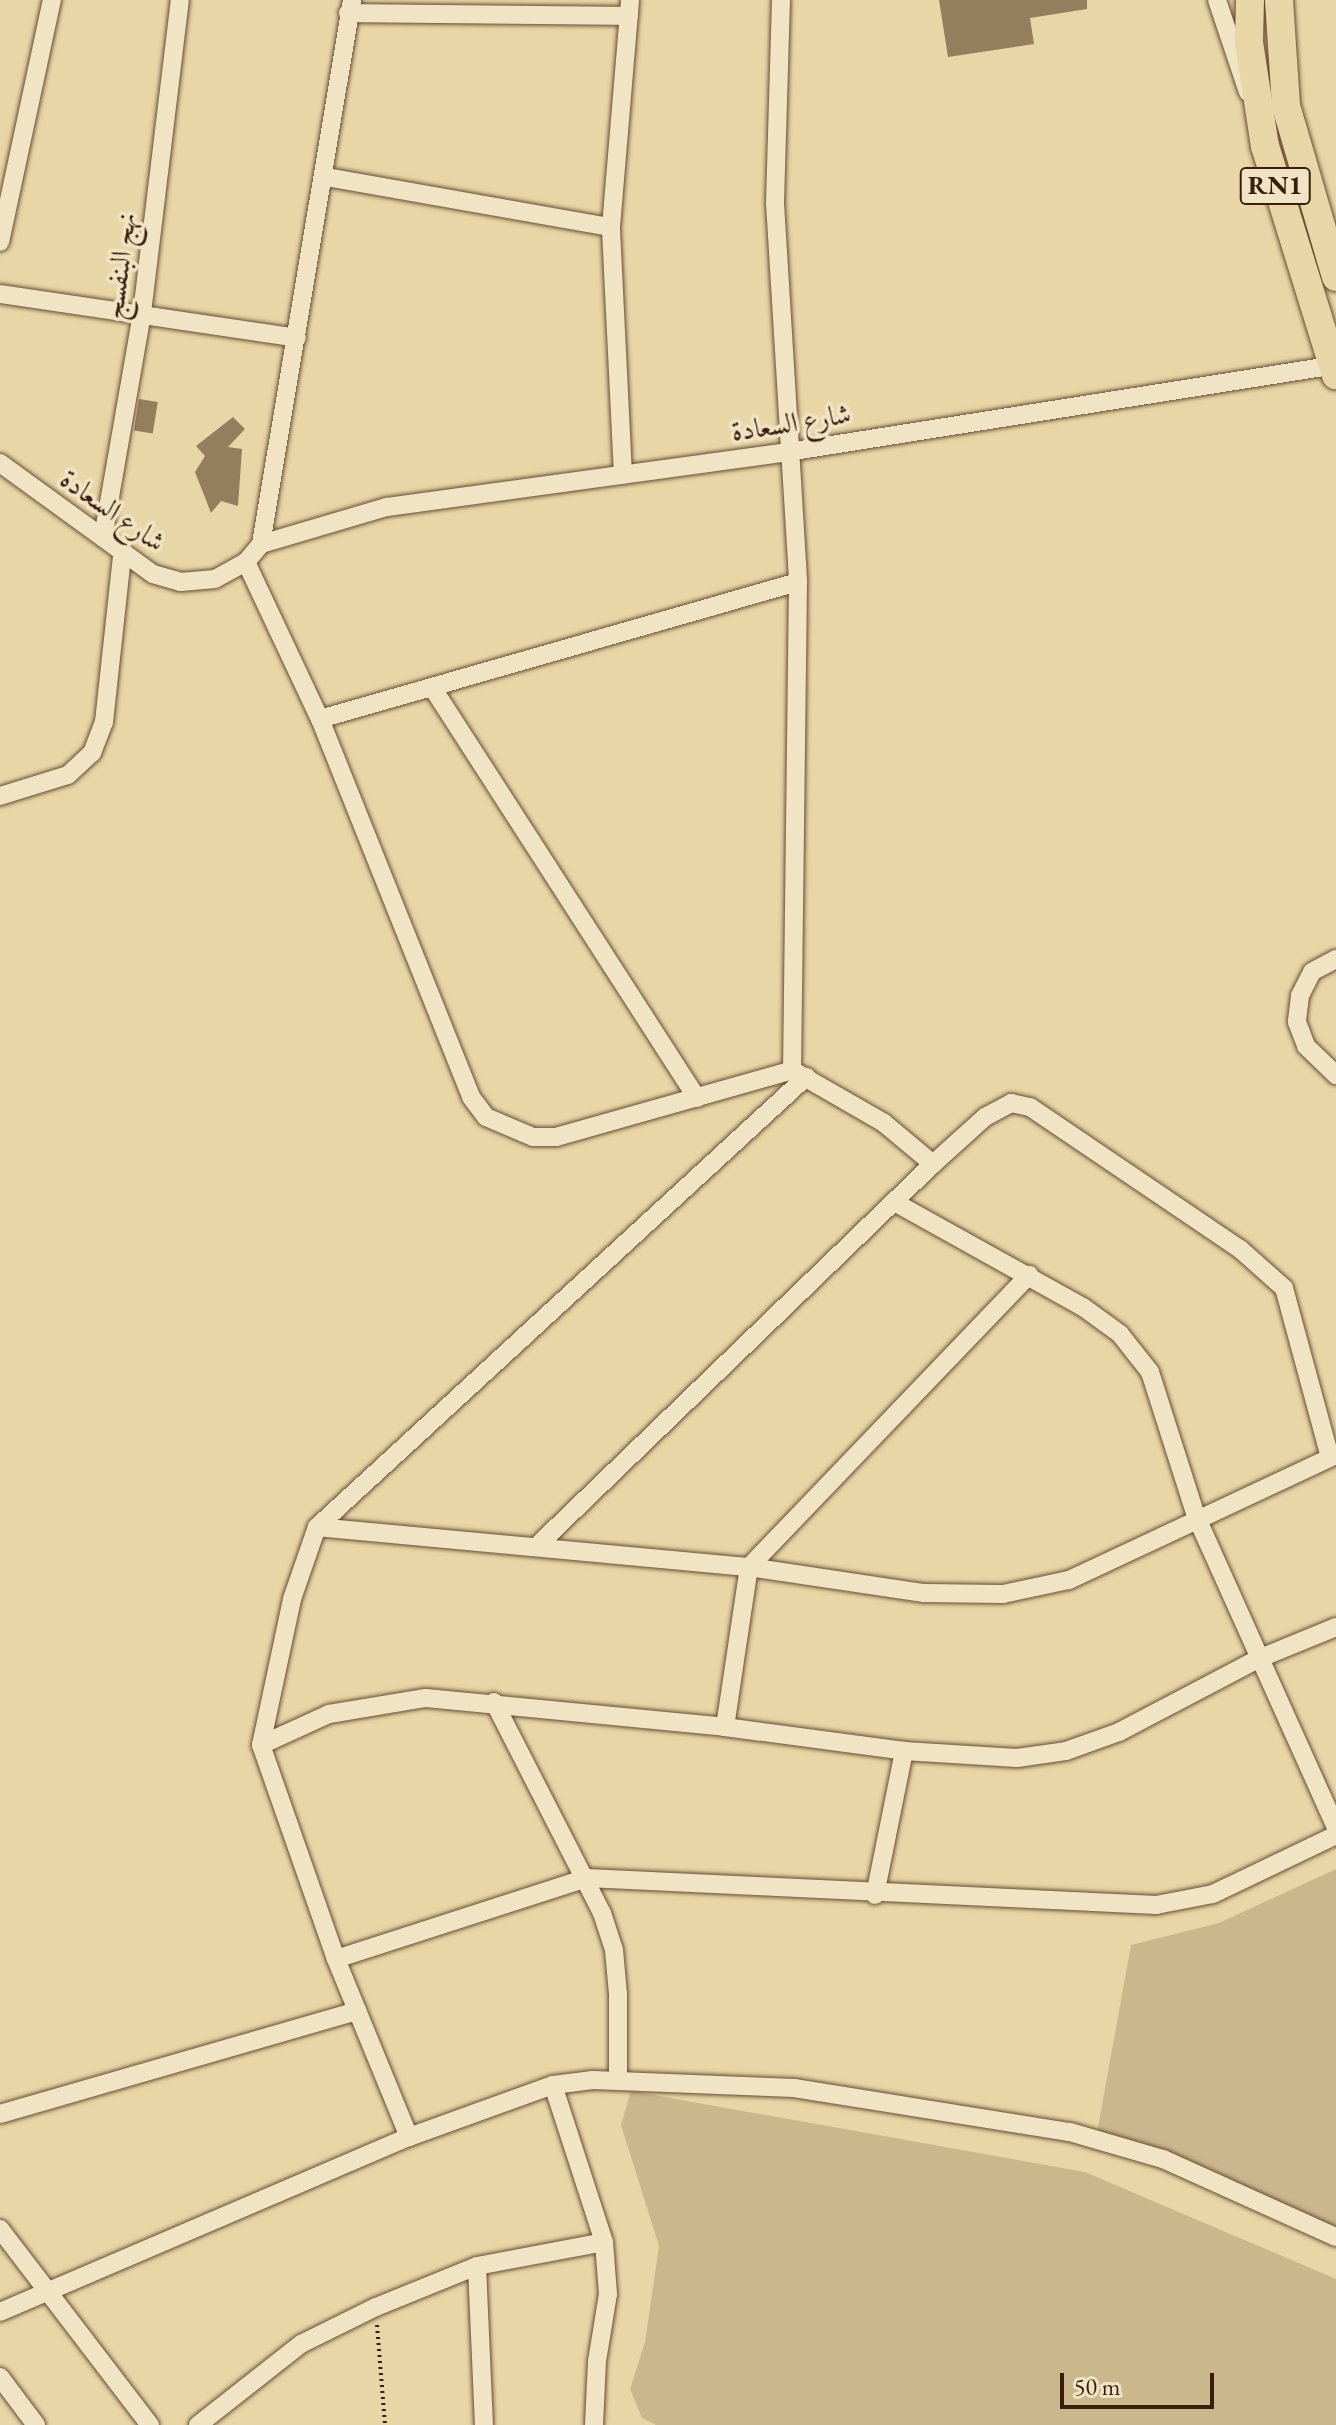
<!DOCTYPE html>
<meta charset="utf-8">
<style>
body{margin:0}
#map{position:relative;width:1336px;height:2425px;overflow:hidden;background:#e8d6a6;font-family:"EB Garamond",Amiri,serif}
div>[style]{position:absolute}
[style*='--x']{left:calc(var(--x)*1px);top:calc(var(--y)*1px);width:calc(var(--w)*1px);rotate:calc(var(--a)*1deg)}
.green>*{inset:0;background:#cab78c}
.building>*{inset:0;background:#947e5d;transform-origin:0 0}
.path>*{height:4px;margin-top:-2px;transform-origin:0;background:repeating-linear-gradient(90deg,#3a1e0d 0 2px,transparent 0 6px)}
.roads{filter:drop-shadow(0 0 2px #664c33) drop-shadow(0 0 2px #664c33)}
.street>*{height:18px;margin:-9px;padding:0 9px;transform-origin:9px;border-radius:9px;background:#f0e4c5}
.primary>*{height:28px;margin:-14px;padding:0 14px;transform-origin:14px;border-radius:14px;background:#e8d6a6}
span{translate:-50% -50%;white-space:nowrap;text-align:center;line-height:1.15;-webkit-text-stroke:7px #f0e4c5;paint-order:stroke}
.shield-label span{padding:2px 6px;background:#f0e4c5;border:2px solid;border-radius:6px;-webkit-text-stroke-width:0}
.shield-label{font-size:26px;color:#3a1e0d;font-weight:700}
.street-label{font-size:28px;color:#3a1e0d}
.scale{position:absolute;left:1060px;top:2373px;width:154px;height:36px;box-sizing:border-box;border:4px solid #3a1e0d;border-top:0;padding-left:10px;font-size:24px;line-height:28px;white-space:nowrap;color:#3a1e0d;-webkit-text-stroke:6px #f0e4c5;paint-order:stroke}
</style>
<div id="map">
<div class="green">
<div style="clip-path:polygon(1336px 1869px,1336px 2233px,1096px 2138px,1131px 1945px,1219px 1923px)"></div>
<div style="clip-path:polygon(631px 2091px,1085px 2172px,1336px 2279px,1336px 2425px,656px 2425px,642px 2418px,630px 2389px,645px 2342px,659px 2246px,621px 2125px)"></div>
</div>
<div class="building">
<div style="clip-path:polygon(939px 0,1087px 0,1087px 9px,1030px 18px,1034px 44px,948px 57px)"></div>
<div style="left:139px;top:399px;width:19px;height:32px;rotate:9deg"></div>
<div style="clip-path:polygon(233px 417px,245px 429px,228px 447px,242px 449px,238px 506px,221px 501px,211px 513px,195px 472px,205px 456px,196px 446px)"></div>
</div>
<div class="path">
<div style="--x:377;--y:2325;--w:100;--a:85.4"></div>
</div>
<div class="roads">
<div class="street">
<div style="--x:781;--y:0;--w:203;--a:91.7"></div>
<div style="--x:775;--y:203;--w:380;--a:86.5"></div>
<div style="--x:798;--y:582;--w:488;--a:90.7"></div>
<div style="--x:1217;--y:0;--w:97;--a:71.4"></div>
<div style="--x:348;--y:13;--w:281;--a:0.6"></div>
<div style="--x:326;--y:177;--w:289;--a:10"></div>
<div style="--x:0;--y:242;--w:248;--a:-77.9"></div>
<div style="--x:0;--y:294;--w:300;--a:8.4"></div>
<div style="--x:0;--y:463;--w:189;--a:36"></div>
<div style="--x:153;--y:574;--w:29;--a:16"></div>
<div style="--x:181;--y:582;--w:34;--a:-5"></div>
<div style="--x:215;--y:579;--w:35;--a:-29"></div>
<div style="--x:246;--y:562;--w:23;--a:-50"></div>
<div style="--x:261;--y:544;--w:552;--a:-80.5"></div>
<div style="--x:623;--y:475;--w:248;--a:-92.8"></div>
<div style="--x:611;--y:227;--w:228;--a:-85.2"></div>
<div style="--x:103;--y:537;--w:227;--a:-80.1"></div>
<div style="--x:142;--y:313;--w:315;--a:-83.1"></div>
<div style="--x:261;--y:544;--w:131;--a:-16.4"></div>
<div style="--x:387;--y:507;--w:411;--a:-7.8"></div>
<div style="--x:794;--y:451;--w:549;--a:-9.02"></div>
<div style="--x:246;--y:562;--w:174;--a:64.8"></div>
<div style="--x:320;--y:719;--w:407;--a:68.2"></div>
<div style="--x:471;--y:1097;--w:25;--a:53"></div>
<div style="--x:486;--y:1117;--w:51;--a:23.1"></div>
<div style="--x:533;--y:1137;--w:23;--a:0"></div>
<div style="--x:556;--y:1137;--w:245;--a:-15.8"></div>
<div style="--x:792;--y:1070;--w:106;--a:29.9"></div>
<div style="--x:884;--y:1123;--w:64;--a:39.9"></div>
<div style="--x:432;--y:687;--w:489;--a:57.2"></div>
<div style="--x:320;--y:719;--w:497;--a:-16"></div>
<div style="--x:0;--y:796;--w:71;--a:-17.2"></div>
<div style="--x:68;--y:775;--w:33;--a:-43"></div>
<div style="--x:92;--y:753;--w:33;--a:-69"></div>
<div style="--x:104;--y:722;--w:167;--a:-83.8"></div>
<div style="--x:1336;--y:959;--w:27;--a:152"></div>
<div style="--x:1312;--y:972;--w:27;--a:117"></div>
<div style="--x:1300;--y:996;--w:26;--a:97"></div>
<div style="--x:1297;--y:1022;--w:26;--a:69"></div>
<div style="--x:1306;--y:1046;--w:42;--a:44"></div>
<div style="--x:896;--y:1203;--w:214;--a:29.1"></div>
<div style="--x:1083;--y:1307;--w:46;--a:36.1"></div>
<div style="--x:1120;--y:1334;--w:48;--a:51.7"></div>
<div style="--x:1150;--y:1372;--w:151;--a:72.3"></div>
<div style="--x:1196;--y:1516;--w:342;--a:65.8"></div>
<div style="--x:317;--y:1527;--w:434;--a:5.3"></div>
<div style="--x:749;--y:1567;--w:177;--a:8.5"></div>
<div style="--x:924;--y:1593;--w:79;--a:0.7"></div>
<div style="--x:1003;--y:1594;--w:67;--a:-12"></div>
<div style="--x:1069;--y:1580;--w:295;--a:-25.1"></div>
<div style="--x:537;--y:1546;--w:550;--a:-43.97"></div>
<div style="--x:933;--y:1164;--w:70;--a:-42.1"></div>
<div style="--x:985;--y:1117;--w:30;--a:-28"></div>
<div style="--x:1011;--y:1103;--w:19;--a:12"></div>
<div style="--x:1030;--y:1107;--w:254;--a:34.1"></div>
<div style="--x:1240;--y:1249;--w:59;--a:41.6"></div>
<div style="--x:1284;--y:1288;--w:175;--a:74.8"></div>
<div style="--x:494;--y:1702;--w:237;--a:62.9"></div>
<div style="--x:602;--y:1913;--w:39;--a:72"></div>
<div style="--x:614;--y:1950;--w:44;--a:84.8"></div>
<div style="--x:618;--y:1994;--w:87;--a:90"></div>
<div style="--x:725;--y:1727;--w:162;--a:-81.5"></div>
<div style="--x:749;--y:1567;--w:405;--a:-46.2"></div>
<div style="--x:261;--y:1745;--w:75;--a:-24.5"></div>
<div style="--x:329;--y:1714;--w:98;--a:-9.4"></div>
<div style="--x:426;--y:1698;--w:300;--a:5.5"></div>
<div style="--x:725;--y:1727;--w:181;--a:7.6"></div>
<div style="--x:904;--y:1751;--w:113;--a:3.5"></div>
<div style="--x:1017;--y:1758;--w:49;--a:-8.1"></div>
<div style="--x:1066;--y:1751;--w:56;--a:-19.7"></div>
<div style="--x:1119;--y:1732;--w:157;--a:-27.7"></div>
<div style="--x:1258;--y:1659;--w:84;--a:-22.3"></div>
<div style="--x:875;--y:1895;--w:147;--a:-78.6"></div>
<div style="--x:336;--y:1959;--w:264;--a:-17.9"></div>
<div style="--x:587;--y:1878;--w:570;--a:2.72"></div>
<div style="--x:1156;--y:1905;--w:58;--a:-10.9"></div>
<div style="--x:1213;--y:1894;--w:136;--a:-25.6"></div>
<div style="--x:553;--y:2085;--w:165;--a:72"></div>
<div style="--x:604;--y:2242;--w:52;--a:85.6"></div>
<div style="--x:608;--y:2294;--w:68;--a:99.3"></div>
<div style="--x:597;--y:2361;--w:64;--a:92.7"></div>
<div style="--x:0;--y:2114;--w:372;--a:-16.1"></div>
<div style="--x:409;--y:2137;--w:192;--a:-112.3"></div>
<div style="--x:336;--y:1959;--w:227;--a:-109.3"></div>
<div style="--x:261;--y:1745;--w:149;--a:-78"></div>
<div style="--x:292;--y:1599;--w:76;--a:-70.9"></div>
<div style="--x:317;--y:1527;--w:665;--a:-42.62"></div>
<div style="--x:0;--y:2229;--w:247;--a:52.6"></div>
<div style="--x:477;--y:2266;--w:159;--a:87.5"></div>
<div style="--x:0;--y:2312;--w:445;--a:-23.2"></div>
<div style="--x:409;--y:2137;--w:153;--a:-19.9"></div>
<div style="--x:553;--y:2085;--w:40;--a:-7.1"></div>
<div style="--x:593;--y:2080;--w:201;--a:2.3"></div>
<div style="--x:794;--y:2088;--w:279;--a:9.1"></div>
<div style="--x:1070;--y:2132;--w:97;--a:16.2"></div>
<div style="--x:1163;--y:2159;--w:190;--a:24.3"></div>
<div style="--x:0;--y:2377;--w:60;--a:53.1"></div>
<div style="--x:198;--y:2425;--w:131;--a:-38.2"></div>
<div style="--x:301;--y:2344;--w:84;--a:-26.3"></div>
<div style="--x:376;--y:2307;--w:109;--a:-22.1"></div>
<div style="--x:477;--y:2266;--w:129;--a:-10.7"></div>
</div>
<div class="primary">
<div style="--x:1250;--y:0;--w:42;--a:91.4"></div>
<div style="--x:1249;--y:42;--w:105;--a:81.3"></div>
<div style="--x:1265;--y:146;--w:240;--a:72.8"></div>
<div style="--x:1279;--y:0;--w:106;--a:86.2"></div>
<div style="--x:1286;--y:106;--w:178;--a:73.7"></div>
</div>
</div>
<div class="shield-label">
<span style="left:1275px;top:186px">RN1</span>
</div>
<div class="street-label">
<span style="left:119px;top:266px;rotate:-83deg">نهج البنفسج</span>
<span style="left:791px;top:422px;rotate:-9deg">شارع السعادة</span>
<span style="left:113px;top:510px;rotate:35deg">شارع السعادة</span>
</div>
<div class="scale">50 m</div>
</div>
